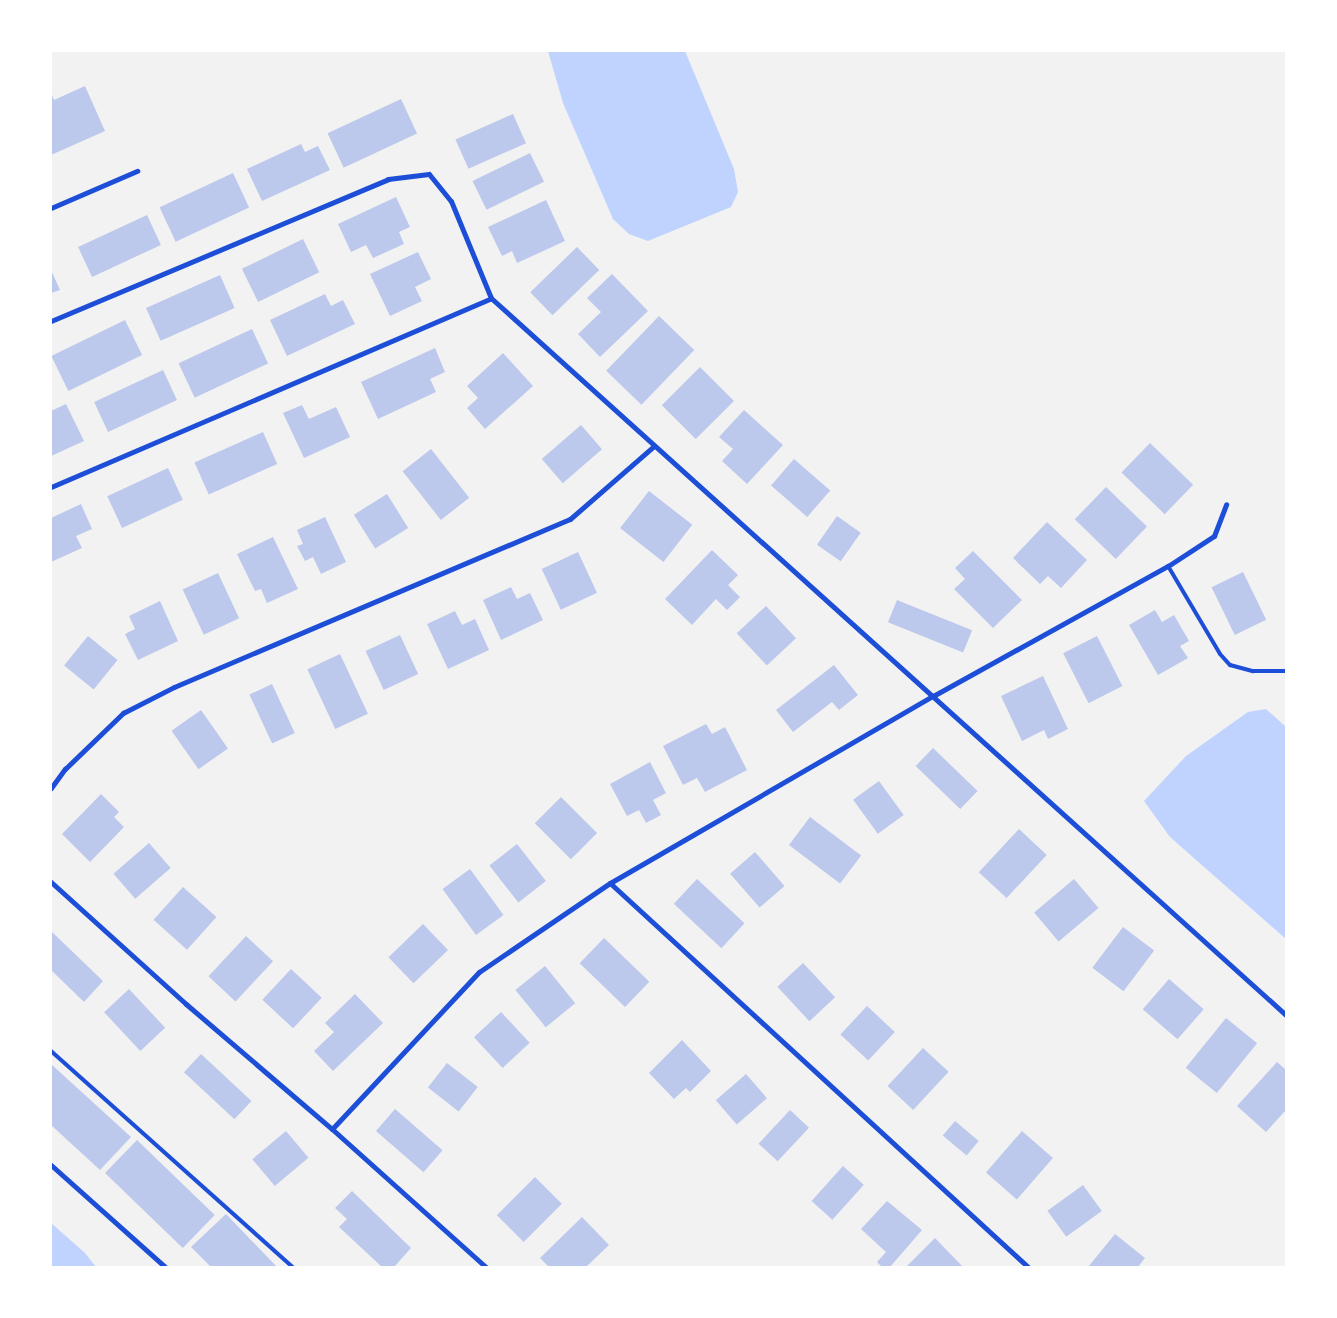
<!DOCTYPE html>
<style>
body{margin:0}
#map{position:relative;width:1337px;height:1318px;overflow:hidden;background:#f2f2f2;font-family:"Exo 2",sans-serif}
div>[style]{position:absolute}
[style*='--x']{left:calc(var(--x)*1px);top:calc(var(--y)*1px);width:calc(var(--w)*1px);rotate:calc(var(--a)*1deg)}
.water>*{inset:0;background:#bfd3fe}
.building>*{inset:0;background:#bdc9ec;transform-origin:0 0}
.service>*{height:4px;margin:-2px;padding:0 2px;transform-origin:2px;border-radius:2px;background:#1d4ed8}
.minor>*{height:5px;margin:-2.5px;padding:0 2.5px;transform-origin:2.5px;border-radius:2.5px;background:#1d4ed8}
span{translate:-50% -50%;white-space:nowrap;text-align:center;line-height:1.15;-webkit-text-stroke:5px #fff;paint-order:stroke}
.frame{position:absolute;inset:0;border:52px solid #fff;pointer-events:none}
</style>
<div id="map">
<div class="water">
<div style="clip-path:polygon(548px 51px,685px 51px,734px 169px,738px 192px,731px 207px,648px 241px,629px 234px,613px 219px,563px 103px)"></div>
<div style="clip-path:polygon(1266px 709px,1286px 727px,1286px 939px,1170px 837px,1144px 801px,1186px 756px,1248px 712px)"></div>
<div style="clip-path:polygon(51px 1223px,85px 1253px,96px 1267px,51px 1267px)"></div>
</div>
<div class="building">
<div style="clip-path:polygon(85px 86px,105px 131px,51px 155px,51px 93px,54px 100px)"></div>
<div style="left:401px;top:99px;width:38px;height:81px;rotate:65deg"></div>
<div style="left:513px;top:114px;width:32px;height:63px;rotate:66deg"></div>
<div style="clip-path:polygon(301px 144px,305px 152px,318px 146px,330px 170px,262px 201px,247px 169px)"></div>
<div style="left:530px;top:153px;width:32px;height:64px;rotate:64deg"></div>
<div style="left:233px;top:173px;width:38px;height:81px;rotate:65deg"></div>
<div style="clip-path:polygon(396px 197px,410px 227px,399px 232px,404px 244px,373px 258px,366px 245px,351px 252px,338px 224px)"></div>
<div style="clip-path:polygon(546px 200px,565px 241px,517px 263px,512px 251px,502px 256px,488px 227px)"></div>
<div style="left:147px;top:215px;width:33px;height:76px;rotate:65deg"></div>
<div style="left:303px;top:239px;width:37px;height:68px;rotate:64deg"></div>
<div style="left:577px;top:247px;width:32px;height:65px;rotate:46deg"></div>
<div style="clip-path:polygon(418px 252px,431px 279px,415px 287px,422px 301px,390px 316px,370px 274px)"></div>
<div style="clip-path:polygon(51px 270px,60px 290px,51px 293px)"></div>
<div style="clip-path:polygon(612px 274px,648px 311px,600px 357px,578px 334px,601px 312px,587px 298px)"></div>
<div style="left:220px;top:275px;width:36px;height:81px;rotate:66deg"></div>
<div style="clip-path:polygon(325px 294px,331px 306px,343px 300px,355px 324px,287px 356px,270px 320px)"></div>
<div style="left:659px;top:316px;width:49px;height:76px;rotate:44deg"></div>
<div style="left:125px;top:320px;width:39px;height:82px;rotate:64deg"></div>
<div style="left:252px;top:329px;width:38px;height:81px;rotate:65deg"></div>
<div style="clip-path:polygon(435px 348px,445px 372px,430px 379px,436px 392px,378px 419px,361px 382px)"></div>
<div style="clip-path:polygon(503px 353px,533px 386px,485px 429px,467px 408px,478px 398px,467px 386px)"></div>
<div style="left:700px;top:367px;width:48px;height:54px;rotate:45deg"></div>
<div style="left:163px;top:370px;width:33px;height:76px;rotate:65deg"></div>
<div style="clip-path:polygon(66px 404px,84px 441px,51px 456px,51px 411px)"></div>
<div style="clip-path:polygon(302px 405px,309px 419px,336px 407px,350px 437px,304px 458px,283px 413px)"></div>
<div style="clip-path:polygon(744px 410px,783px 445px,747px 484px,722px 461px,733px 449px,719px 437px)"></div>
<div style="left:581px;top:425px;width:32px;height:52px;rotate:49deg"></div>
<div style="left:263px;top:432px;width:35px;height:75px;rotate:66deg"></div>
<div style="left:1150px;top:443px;width:60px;height:41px;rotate:44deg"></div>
<div style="left:431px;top:449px;width:62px;height:36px;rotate:52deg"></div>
<div style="left:794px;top:459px;width:48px;height:35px;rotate:41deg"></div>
<div style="left:168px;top:468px;width:35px;height:67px;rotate:65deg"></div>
<div style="left:1106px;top:487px;width:57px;height:45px;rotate:44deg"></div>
<div style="left:649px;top:491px;width:55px;height:47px;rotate:38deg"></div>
<div style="left:387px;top:494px;width:40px;height:39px;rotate:58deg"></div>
<div style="clip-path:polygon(81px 504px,92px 529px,76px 536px,82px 548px,51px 562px,51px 518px)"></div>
<div style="left:837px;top:516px;width:29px;height:35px;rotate:35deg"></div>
<div style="clip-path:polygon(325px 517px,346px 562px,321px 574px,313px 557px,305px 561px,297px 546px,303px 544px,297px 530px)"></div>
<div style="clip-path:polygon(1047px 522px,1087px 560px,1061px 588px,1048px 576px,1040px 584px,1013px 558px)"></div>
<div style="clip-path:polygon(273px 537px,298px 589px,267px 603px,261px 589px,255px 591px,237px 554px)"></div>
<div style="clip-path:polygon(712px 550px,738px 575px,728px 585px,740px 597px,727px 610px,716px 599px,692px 625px,665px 599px)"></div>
<div style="clip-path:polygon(973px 551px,1022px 600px,993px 628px,954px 589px,965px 579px,955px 568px)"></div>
<div style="left:578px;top:552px;width:45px;height:40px;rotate:65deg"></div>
<div style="left:1243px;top:572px;width:53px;height:35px;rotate:64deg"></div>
<div style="left:218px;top:573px;width:50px;height:39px;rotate:65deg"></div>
<div style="clip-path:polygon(511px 587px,517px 599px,530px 593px,543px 620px,501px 640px,483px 600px)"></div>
<div style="left:897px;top:600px;width:81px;height:24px;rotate:22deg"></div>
<div style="clip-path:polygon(160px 601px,178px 641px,138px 660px,125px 634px,135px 629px,129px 616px)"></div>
<div style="left:766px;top:606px;width:44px;height:40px;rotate:47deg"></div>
<div style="clip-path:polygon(1155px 610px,1162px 622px,1174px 615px,1189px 641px,1180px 646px,1188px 658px,1158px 675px,1129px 625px)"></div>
<div style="clip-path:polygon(455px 611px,462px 625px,475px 619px,489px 650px,448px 669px,427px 624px)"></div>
<div style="left:400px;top:635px;width:43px;height:38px;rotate:65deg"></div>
<div style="left:88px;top:636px;width:38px;height:38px;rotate:39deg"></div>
<div style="left:1097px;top:636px;width:56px;height:38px;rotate:63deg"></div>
<div style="left:340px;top:654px;width:66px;height:36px;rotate:65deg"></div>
<div style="clip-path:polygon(834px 665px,858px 695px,839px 710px,832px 702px,793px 732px,776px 710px)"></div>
<div style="clip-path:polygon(1043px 676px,1068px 729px,1048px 739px,1044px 730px,1022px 741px,1001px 696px)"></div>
<div style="left:272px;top:684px;width:54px;height:25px;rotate:65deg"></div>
<div style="left:201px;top:710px;width:47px;height:36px;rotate:55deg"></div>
<div style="clip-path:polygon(706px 724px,712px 734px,725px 727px,747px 770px,705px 792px,697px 778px,683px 785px,663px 746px)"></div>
<div style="left:933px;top:748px;width:62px;height:25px;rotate:44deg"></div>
<div style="clip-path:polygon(650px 762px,666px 793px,653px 800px,661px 815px,646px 823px,639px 810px,627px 816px,610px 784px)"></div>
<div style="left:879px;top:781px;width:42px;height:32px;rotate:54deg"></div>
<div style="clip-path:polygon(101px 794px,119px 812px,114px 817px,124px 827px,90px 862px,62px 834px)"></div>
<div style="left:561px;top:797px;width:51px;height:37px;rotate:45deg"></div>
<div style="left:810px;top:817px;width:64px;height:35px;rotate:37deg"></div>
<div style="left:1019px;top:829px;width:38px;height:59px;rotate:43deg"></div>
<div style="left:149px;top:843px;width:33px;height:47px;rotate:49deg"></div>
<div style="left:517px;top:844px;width:47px;height:35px;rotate:52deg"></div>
<div style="left:755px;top:852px;width:45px;height:33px;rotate:49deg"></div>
<div style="left:470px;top:869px;width:57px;height:34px;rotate:54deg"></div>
<div style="left:697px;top:879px;width:65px;height:34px;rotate:43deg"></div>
<div style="left:1074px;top:879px;width:38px;height:52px;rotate:50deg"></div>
<div style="left:183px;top:887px;width:45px;height:44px;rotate:42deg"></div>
<div style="left:423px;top:924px;width:36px;height:48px;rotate:46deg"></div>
<div style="left:1123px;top:927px;width:39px;height:51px;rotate:37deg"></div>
<div style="clip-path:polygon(51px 931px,103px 981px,84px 1002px,51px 970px)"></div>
<div style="left:246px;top:936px;width:37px;height:55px;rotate:43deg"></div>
<div style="left:604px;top:938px;width:63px;height:35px;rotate:44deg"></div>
<div style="left:803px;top:963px;width:47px;height:35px;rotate:47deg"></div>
<div style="left:545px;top:966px;width:48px;height:38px;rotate:51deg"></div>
<div style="left:291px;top:969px;width:42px;height:42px;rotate:43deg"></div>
<div style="left:1169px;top:979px;width:46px;height:40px;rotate:41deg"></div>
<div style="left:129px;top:989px;width:53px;height:34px;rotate:47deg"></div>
<div style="clip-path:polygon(355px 994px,383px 1023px,333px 1071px,314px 1051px,334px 1032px,325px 1023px)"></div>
<div style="left:867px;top:1006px;width:38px;height:39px;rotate:43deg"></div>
<div style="left:501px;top:1012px;width:42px;height:37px;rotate:47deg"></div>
<div style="left:1226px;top:1018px;width:40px;height:64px;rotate:39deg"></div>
<div style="clip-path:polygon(682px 1040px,711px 1071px,690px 1092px,686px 1088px,674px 1099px,649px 1073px)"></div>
<div style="left:923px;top:1048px;width:35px;height:52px;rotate:43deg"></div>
<div style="left:201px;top:1054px;width:69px;height:25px;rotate:43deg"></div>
<div style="clip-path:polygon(1277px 1062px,1286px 1070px,1286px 1110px,1266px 1132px,1237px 1106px)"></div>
<div style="left:447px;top:1063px;width:39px;height:31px;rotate:38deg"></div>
<div style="clip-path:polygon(51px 1064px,131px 1137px,100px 1170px,51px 1125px)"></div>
<div style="left:746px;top:1074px;width:32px;height:40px;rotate:49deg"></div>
<div style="left:395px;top:1109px;width:63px;height:29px;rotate:41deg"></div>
<div style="left:790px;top:1110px;width:26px;height:46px;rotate:43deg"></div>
<div style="left:955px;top:1121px;width:31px;height:19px;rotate:40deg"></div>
<div style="left:286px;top:1131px;width:35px;height:44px;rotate:50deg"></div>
<div style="left:1022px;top:1131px;width:41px;height:55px;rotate:41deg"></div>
<div style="left:137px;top:1140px;width:108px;height:46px;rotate:44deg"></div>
<div style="left:843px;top:1166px;width:28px;height:47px;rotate:42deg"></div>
<div style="left:535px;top:1177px;width:38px;height:54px;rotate:45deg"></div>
<div style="left:1083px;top:1185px;width:32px;height:44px;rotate:54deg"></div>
<div style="clip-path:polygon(352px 1191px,411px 1248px,394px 1267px,382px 1267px,339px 1227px,347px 1219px,335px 1208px)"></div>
<div style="clip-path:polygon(887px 1201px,922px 1230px,890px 1267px,882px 1267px,877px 1262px,886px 1252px,861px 1229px)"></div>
<div style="clip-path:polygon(226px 1214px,277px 1267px,211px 1267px,191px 1247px)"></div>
<div style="clip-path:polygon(582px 1217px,609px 1245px,586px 1267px,549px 1267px,540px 1258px)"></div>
<div style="clip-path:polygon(1115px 1234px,1145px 1258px,1138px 1267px,1088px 1267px)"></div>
<div style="clip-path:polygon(935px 1238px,963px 1267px,906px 1267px)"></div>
</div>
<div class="service">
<div style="--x:1168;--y:566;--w:102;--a:59.4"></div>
<div style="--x:1220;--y:654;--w:15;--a:48"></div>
<div style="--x:1230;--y:665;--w:24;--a:15"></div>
<div style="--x:1253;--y:671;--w:33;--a:0"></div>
<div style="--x:51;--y:1051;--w:324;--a:41.8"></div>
</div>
<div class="minor">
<div style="--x:51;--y:208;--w:94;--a:-23.3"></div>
<div style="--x:51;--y:321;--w:366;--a:-22.8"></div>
<div style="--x:388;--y:179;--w:41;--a:-7"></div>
<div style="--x:429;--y:174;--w:35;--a:51"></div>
<div style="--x:451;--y:201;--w:105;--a:67.6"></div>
<div style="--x:491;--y:298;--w:1071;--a:42.05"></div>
<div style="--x:51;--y:487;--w:479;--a:-23.2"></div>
<div style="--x:51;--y:788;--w:24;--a:-54"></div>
<div style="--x:65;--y:769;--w:81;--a:-44"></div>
<div style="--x:123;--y:713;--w:57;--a:-27"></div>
<div style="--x:174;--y:687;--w:430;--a:-23"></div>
<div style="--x:570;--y:519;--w:111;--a:-41"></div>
<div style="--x:51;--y:882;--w:182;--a:42.1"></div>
<div style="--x:186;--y:1004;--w:192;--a:40.6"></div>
<div style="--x:332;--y:1129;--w:207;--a:41.9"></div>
<div style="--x:610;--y:883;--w:568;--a:42.57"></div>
<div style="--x:332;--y:1129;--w:215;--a:-46.9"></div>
<div style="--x:479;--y:972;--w:158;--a:-34.2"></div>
<div style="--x:610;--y:883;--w:373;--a:-30.1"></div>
<div style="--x:933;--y:696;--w:269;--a:-29"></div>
<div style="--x:1168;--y:566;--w:55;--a:-33.1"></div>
<div style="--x:1214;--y:536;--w:34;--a:-69"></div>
<div style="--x:51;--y:1165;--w:153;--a:41.8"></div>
</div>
<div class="frame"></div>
</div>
